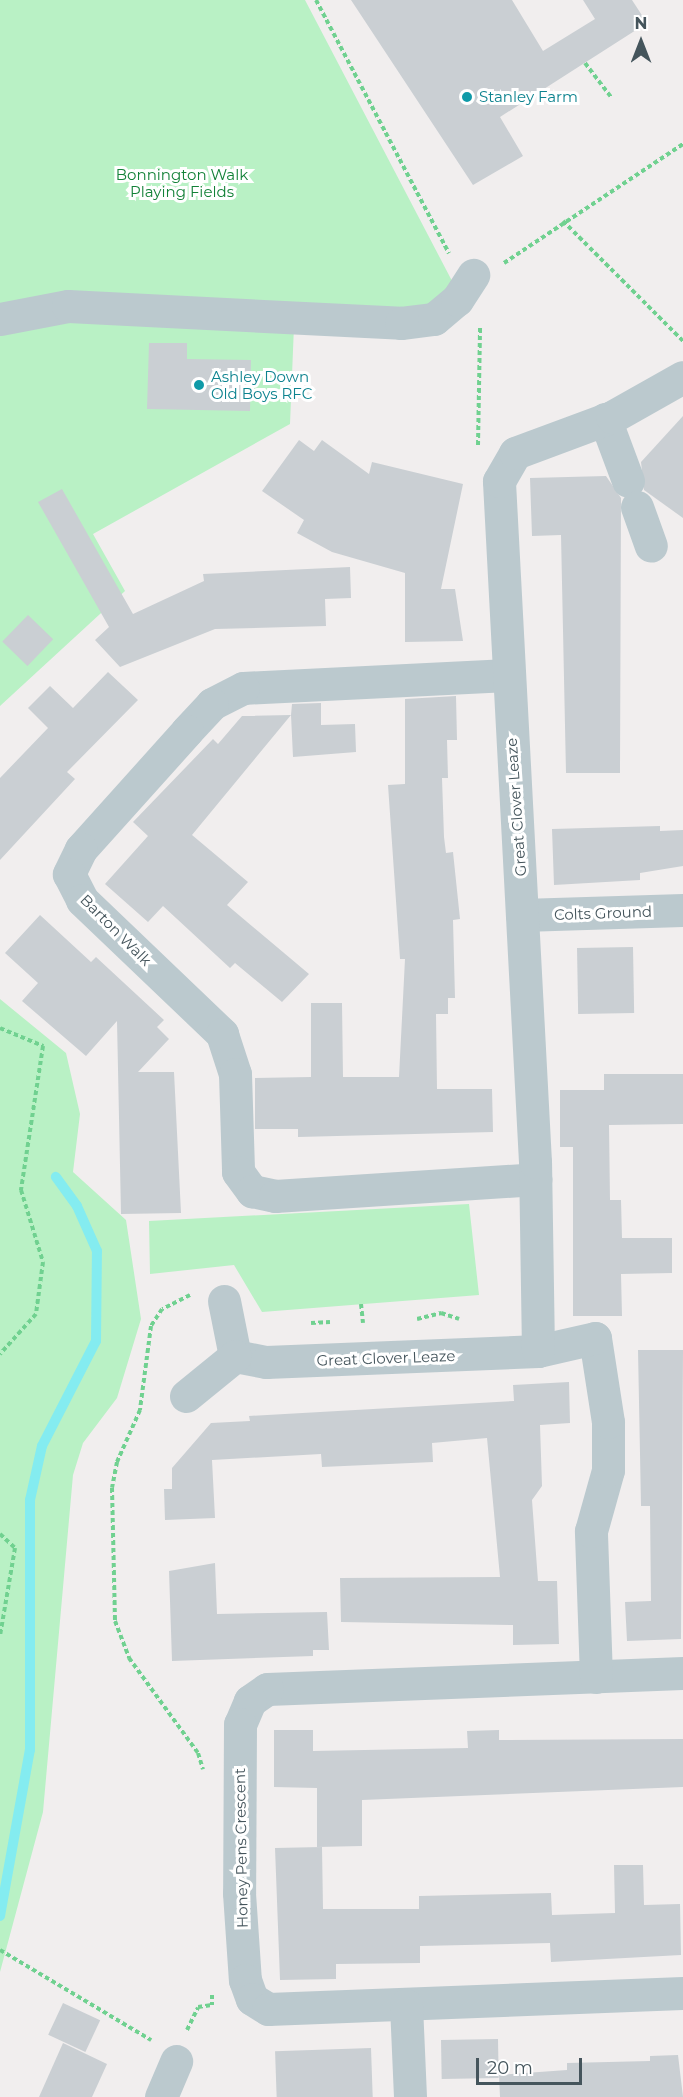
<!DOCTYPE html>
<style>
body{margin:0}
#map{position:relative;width:683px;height:2097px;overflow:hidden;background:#f1eeee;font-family:Montserrat,sans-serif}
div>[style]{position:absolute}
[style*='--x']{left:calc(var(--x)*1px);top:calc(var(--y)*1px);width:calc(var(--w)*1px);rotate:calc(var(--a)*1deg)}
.green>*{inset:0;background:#b9f1c5}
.stream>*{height:10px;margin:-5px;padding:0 5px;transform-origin:5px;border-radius:5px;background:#84ecf0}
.building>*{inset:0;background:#cacfd3;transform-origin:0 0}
.path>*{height:4px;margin-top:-2px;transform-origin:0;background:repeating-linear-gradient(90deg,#70d190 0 4.5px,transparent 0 7.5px)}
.minor>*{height:33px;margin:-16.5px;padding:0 16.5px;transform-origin:16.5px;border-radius:16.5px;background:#bbc9ce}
.dots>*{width:16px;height:16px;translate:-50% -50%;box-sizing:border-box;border:3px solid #fff;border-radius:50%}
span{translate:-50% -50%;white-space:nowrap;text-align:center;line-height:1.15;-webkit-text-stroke:6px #fff;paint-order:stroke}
.culture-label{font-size:15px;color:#0d838f}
.left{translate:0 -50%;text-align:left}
.park-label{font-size:15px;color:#128137}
.street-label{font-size:15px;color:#45555c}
.north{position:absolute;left:611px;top:12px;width:60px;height:60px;-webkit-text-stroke:4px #fff;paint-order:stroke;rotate:0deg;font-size:16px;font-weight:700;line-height:24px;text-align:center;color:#45555c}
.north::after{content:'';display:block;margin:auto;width:21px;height:27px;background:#45555c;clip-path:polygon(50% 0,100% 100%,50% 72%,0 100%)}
.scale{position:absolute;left:476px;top:2058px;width:106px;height:27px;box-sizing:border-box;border:3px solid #45555c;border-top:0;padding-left:8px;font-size:18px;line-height:21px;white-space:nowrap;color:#45555c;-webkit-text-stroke:4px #fff;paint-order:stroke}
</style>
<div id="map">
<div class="green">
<div style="clip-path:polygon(0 0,305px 0,462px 300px,294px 326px,290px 424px,93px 534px,125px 591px,0 706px)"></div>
<div style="clip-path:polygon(0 999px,66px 1053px,80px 1114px,73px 1172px,126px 1220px,141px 1319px,117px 1398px,83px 1443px,73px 1475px,43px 1812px,0 1972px)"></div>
<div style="clip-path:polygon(469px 1204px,479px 1295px,262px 1312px,234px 1265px,150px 1274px,149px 1221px)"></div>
</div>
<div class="stream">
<div style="--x:0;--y:1916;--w:169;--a:-79.8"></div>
<div style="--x:30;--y:1750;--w:250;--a:-90"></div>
<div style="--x:30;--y:1500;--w:55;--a:-77.5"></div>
<div style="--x:42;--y:1446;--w:118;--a:-62.8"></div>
<div style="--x:96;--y:1341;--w:90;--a:-89.4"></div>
<div style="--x:97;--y:1251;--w:49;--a:-114"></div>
<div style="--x:77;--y:1206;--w:36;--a:-126"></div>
</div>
<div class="building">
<div style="clip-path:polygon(351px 0,512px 0,543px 51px,595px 19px,583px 0,632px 0,647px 23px,500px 117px,523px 156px,473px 185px)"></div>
<div style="clip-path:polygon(149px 343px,187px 343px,187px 359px,251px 360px,250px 411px,147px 409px)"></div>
<div style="clip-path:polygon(683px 416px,683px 518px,644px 490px,641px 462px)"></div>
<div style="clip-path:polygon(299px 440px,314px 451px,322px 440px,369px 474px,372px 462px,463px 484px,441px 589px,455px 589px,463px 641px,405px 642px,405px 573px,332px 552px,297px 533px,304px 520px,262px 491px)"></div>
<div style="clip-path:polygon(606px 476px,621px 498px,620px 773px,566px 773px,561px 535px,532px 536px,530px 478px)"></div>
<div style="clip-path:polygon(62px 489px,133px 614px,204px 581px,203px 574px,350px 567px,351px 598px,325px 599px,326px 626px,215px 629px,120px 667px,95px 640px,109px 627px,38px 502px)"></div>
<div style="left:28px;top:615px;width:35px;height:37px;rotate:44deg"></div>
<div style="clip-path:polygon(108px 672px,138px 700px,67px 772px,75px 779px,0 860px,0 778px,48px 728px,28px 708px,50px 686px,73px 708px)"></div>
<div style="clip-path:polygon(456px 696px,457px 740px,447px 740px,448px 778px,442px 778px,444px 837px,446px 853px,453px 852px,460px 919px,453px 920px,455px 998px,448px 998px,448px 1014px,436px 1014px,437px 1089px,492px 1089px,493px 1132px,298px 1137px,298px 1129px,255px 1129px,255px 1078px,311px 1077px,311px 1003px,342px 1003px,343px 1077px,399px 1077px,405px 959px,400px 959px,388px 785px,405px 784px,405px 699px)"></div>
<div style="clip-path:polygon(321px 703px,321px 725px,355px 724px,356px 752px,293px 757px,291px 715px,192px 835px,248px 882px,227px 905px,309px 974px,282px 1002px,235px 963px,230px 968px,163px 906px,148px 922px,105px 884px,148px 836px,133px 822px,213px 739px,218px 744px,242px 716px,291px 715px,292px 704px)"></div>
<div style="clip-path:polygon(660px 826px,660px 831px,683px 830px,683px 866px,640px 873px,640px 880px,554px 885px,552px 829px)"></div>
<div style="clip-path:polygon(40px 915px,91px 962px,96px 957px,164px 1020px,157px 1027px,169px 1039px,138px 1072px,174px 1072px,181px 1213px,121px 1214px,117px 1021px,86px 1056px,22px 1001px,38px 983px,5px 953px)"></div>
<div style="left:633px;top:947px;width:66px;height:56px;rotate:89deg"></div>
<div style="clip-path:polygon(604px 1074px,683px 1074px,683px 1124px,609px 1125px,610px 1200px,621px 1200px,622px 1238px,672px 1238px,672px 1273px,621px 1274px,622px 1316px,573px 1316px,573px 1147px,560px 1147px,560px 1090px,604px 1090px)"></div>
<div style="clip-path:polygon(638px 1350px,683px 1350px,681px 1639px,627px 1641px,625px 1602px,651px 1601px,650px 1506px,641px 1506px)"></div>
<div style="clip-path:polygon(569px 1382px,570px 1423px,540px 1425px,542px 1486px,532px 1500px,538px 1581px,557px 1581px,559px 1644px,513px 1645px,513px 1625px,341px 1622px,340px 1578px,500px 1577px,487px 1438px,432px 1443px,433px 1462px,322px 1467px,321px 1454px,212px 1460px,215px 1518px,165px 1520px,164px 1489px,172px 1489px,172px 1468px,211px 1423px,250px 1421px,249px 1416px,514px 1401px,513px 1385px)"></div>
<div style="clip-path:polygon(215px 1563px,217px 1614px,327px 1612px,329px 1650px,313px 1650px,313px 1656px,172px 1661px,169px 1571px)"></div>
<div style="clip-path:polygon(274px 1730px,313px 1730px,313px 1751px,468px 1748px,467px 1731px,499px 1730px,499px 1740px,683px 1739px,683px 1787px,362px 1800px,362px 1846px,317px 1847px,317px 1788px,274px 1787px)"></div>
<div style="clip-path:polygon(322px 1847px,323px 1909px,419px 1909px,419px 1896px,551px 1893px,552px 1915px,615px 1913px,614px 1865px,643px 1865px,644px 1905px,680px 1904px,681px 1955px,551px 1962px,550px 1943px,420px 1946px,420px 1963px,336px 1964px,336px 1979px,280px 1980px,275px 1848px)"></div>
<div style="left:63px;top:2003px;width:41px;height:35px;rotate:25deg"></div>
<div style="left:498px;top:2039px;width:39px;height:57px;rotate:89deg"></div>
<div style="clip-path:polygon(63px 2043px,107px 2064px,92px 2097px,39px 2097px)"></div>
<div style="left:371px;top:2048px;width:49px;height:96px;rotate:88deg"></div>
<div style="clip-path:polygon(678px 2055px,683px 2097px,500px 2097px,499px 2075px,567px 2070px,567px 2063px,650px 2061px,650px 2056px)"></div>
</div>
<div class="path">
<div style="--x:316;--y:0;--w:286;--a:62.3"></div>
<div style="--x:585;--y:63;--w:43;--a:52.6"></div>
<div style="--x:563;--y:221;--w:170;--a:45"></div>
<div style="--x:504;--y:263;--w:215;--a:-33.6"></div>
<div style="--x:478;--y:445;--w:118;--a:-89"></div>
<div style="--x:0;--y:1028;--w:47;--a:22.7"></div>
<div style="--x:43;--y:1046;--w:146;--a:98.7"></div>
<div style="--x:21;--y:1190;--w:75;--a:73"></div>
<div style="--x:43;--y:1262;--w:52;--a:97.7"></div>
<div style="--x:36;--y:1314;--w:54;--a:132"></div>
<div style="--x:190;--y:1295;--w:31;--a:153"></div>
<div style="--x:162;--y:1309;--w:20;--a:123"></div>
<div style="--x:151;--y:1326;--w:85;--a:97.5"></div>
<div style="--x:140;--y:1410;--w:57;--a:113.9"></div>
<div style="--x:117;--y:1462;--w:26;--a:101"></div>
<div style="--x:112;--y:1488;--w:133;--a:88.7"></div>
<div style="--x:115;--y:1621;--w:40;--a:69"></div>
<div style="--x:129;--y:1658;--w:117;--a:54"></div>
<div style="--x:198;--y:1753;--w:17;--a:73"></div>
<div style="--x:361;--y:1304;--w:19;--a:84"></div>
<div style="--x:417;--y:1319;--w:25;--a:-14"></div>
<div style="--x:441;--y:1313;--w:19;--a:18"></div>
<div style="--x:311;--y:1323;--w:19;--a:-3"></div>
<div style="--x:0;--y:1534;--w:21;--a:43"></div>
<div style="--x:15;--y:1548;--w:89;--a:99.7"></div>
<div style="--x:0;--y:1950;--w:176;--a:30.8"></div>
<div style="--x:212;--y:1995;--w:10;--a:90"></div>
<div style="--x:187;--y:2030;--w:25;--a:-64"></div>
<div style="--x:198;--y:2007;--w:14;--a:-8"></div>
</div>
<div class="minor">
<div style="--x:0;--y:319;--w:69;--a:-10.8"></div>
<div style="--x:68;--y:306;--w:333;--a:2.9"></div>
<div style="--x:401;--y:323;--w:33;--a:-7"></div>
<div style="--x:434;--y:319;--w:30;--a:-40"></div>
<div style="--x:457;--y:300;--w:30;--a:-57"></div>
<div style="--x:605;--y:419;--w:66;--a:69.6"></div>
<div style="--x:637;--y:507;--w:41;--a:70.3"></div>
<div style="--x:508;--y:675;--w:265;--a:177.2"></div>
<div style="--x:243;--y:688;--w:35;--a:153"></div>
<div style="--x:212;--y:704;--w:37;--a:133"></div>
<div style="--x:187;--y:731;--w:159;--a:131.9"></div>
<div style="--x:81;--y:849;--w:28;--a:116"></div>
<div style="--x:69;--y:874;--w:29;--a:63"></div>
<div style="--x:82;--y:900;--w:194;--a:43.7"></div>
<div style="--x:222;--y:1034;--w:42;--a:72"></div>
<div style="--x:235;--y:1074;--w:98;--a:88.2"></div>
<div style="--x:238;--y:1172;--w:24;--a:54"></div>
<div style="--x:252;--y:1191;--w:24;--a:12"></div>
<div style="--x:275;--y:1196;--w:261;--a:-3.7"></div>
<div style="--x:522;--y:915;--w:161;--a:-1.8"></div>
<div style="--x:224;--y:1301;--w:56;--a:78.7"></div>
<div style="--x:235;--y:1356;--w:32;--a:11"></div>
<div style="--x:266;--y:1362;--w:272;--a:-2.3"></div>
<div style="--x:186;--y:1396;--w:63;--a:-39.2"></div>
<div style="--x:683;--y:1673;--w:416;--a:177.8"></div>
<div style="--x:267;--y:1689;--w:21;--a:145"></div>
<div style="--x:250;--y:1701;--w:25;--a:113"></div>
<div style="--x:240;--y:1724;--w:169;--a:90.3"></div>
<div style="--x:239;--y:1893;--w:87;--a:86.1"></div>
<div style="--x:245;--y:1980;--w:20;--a:70"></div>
<div style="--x:252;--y:1999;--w:19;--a:32"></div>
<div style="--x:268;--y:2009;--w:415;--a:-2.2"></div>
<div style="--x:596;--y:1677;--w:146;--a:-92"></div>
<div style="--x:591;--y:1531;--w:63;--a:-74.4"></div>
<div style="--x:608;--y:1470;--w:48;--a:-90"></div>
<div style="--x:608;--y:1422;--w:85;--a:-98.8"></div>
<div style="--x:595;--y:1338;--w:58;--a:167.2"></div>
<div style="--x:538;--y:1351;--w:189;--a:-90.9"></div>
<div style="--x:535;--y:1162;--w:682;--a:-93.03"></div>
<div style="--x:499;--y:481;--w:32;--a:-60"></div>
<div style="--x:515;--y:453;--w:103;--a:-20.4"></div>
<div style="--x:612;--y:417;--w:81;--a:-29.4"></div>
<div style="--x:406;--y:2005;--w:92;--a:87.5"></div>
<div style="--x:161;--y:2097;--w:39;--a:-67"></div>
</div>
<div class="dots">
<div style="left:467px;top:97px;background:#0f9aa8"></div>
<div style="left:199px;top:385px;background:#0f9aa8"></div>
</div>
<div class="culture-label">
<span class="left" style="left:479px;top:97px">Stanley Farm</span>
<span class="left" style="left:211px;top:385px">Ashley Down<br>Old Boys RFC</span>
</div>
<div class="park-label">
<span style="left:182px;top:183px">Bonnington Walk<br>Playing Fields</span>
</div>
<div class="street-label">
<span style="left:516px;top:807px;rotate:-94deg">Great Clover Leaze</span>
<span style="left:603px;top:913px;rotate:-2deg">Colts Ground</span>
<span style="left:116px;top:930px;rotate:45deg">Barton Walk</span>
<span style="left:386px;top:1358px;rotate:-2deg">Great Clover Leaze</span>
<span style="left:241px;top:1848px;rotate:-91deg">Honey Pens Crescent</span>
</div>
<div class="north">N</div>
<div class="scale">20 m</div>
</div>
